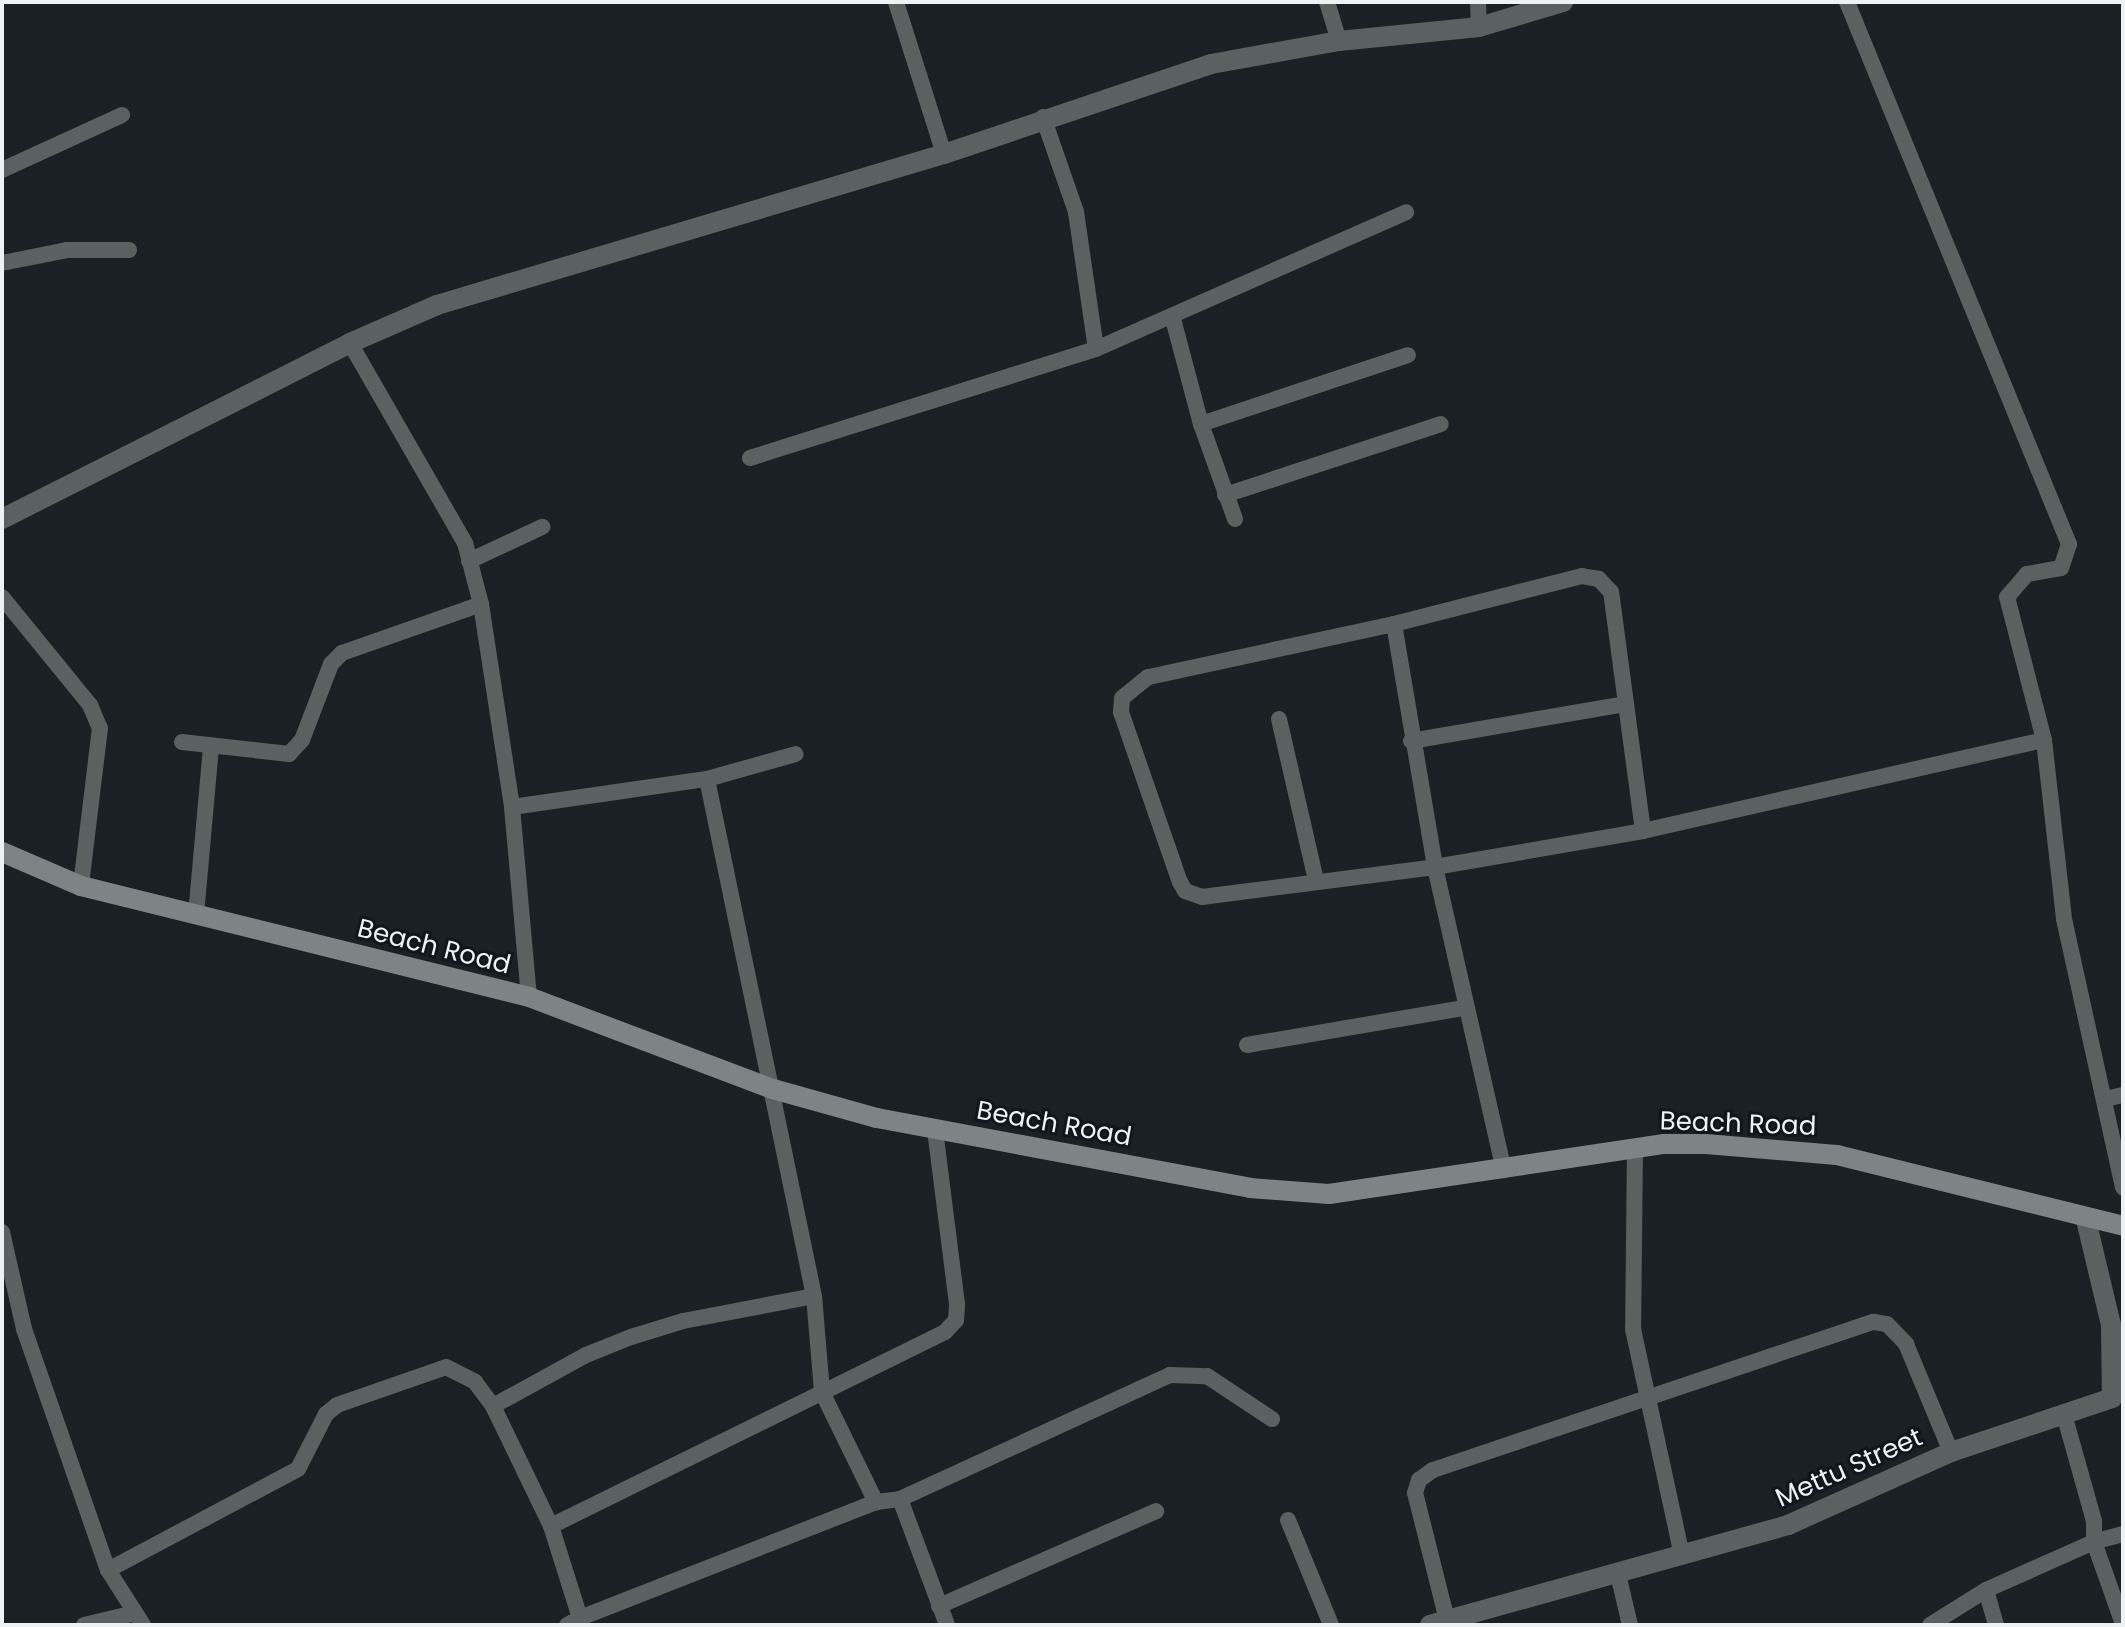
<!DOCTYPE html>
<style>
body{margin:0}
#map{position:relative;width:2125px;height:1627px;overflow:hidden;background:#192125;font-family:Poppins,sans-serif}
div>[style]{position:absolute}
[style*='--x']{left:calc(var(--x)*1px);top:calc(var(--y)*1px);width:calc(var(--w)*1px);rotate:calc(var(--a)*1deg)}
.minor>*{height:16px;margin:-8px;padding:0 8px;transform-origin:8px;border-radius:8px;background:#5b6061}
.tertiary>*{height:20px;margin:-10px;padding:0 10px;transform-origin:10px;border-radius:10px;background:#5b6061}
.secondary>*{height:20px;margin:-10px;padding:0 10px;transform-origin:10px;border-radius:10px;background:#7c8486}
span{translate:-50% -50%;white-space:nowrap;text-align:center;line-height:1.15;-webkit-text-stroke:6px #10171c;paint-order:stroke}
.street-label{font-size:26px;color:#edf2f5}
.frame{position:absolute;inset:0;border:4px solid #edf2f5;pointer-events:none}
</style>
<div id="map">
<div class="minor">
<div style="--x:896;--y:2;--w:159;--a:72.5"></div>
<div style="--x:1327;--y:2;--w:41;--a:72.9"></div>
<div style="--x:1478;--y:2;--w:25;--a:88"></div>
<div style="--x:1847;--y:2;--w:586;--a:67.73"></div>
<div style="--x:2069;--y:544;--w:25;--a:108"></div>
<div style="--x:2061;--y:568;--w:35;--a:170"></div>
<div style="--x:2027;--y:574;--w:30;--a:131"></div>
<div style="--x:2007;--y:597;--w:148;--a:75.5"></div>
<div style="--x:2044;--y:740;--w:180;--a:83.6"></div>
<div style="--x:2064;--y:919;--w:275;--a:77.6"></div>
<div style="--x:1043;--y:117;--w:101;--a:70.8"></div>
<div style="--x:1076;--y:212;--w:138;--a:81.7"></div>
<div style="--x:2;--y:170;--w:132;--a:-24.6"></div>
<div style="--x:2;--y:263;--w:66;--a:-11.3"></div>
<div style="--x:67;--y:250;--w:62;--a:0"></div>
<div style="--x:1173;--y:319;--w:109;--a:75.1"></div>
<div style="--x:1201;--y:424;--w:101;--a:70.3"></div>
<div style="--x:350;--y:343;--w:231;--a:60.1"></div>
<div style="--x:465;--y:543;--w:63;--a:75.3"></div>
<div style="--x:481;--y:604;--w:205;--a:81.3"></div>
<div style="--x:512;--y:807;--w:191;--a:84.9"></div>
<div style="--x:1201;--y:424;--w:218;--a:-18.4"></div>
<div style="--x:750;--y:458;--w:363;--a:-17.5"></div>
<div style="--x:1096;--y:349;--w:339;--a:-23.8"></div>
<div style="--x:1225;--y:495;--w:227;--a:-18.2"></div>
<div style="--x:469;--y:561;--w:81;--a:-25"></div>
<div style="--x:2;--y:597;--w:139;--a:50.8"></div>
<div style="--x:90;--y:705;--w:25;--a:67"></div>
<div style="--x:100;--y:728;--w:159;--a:96.9"></div>
<div style="--x:1394;--y:624;--w:246;--a:80.4"></div>
<div style="--x:1435;--y:867;--w:311;--a:77.2"></div>
<div style="--x:1279;--y:719;--w:166;--a:77.1"></div>
<div style="--x:1411;--y:741;--w:217;--a:-9.8"></div>
<div style="--x:182;--y:742;--w:108;--a:6.4"></div>
<div style="--x:289;--y:754;--w:19;--a:-47"></div>
<div style="--x:302;--y:740;--w:81;--a:-69.1"></div>
<div style="--x:331;--y:664;--w:16;--a:-45"></div>
<div style="--x:342;--y:653;--w:147;--a:-19.4"></div>
<div style="--x:707;--y:779;--w:528;--a:78.31"></div>
<div style="--x:814;--y:1296;--w:96;--a:85.2"></div>
<div style="--x:822;--y:1392;--w:123;--a:63.9"></div>
<div style="--x:876;--y:1502;--w:24;--a:-7"></div>
<div style="--x:900;--y:1499;--w:134;--a:69.5"></div>
<div style="--x:512;--y:807;--w:197;--a:-8.2"></div>
<div style="--x:707;--y:779;--w:92;--a:-15.7"></div>
<div style="--x:1643;--y:831;--w:241;--a:-97.6"></div>
<div style="--x:1611;--y:592;--w:18;--a:-133"></div>
<div style="--x:1599;--y:579;--w:17;--a:-170"></div>
<div style="--x:1582;--y:576;--w:194;--a:165.7"></div>
<div style="--x:1394;--y:624;--w:252;--a:167.8"></div>
<div style="--x:1148;--y:677;--w:33;--a:141"></div>
<div style="--x:1122;--y:698;--w:14;--a:94"></div>
<div style="--x:1121;--y:712;--w:180;--a:70.9"></div>
<div style="--x:1180;--y:882;--w:10;--a:61"></div>
<div style="--x:1185;--y:891;--w:18;--a:19"></div>
<div style="--x:1202;--y:897;--w:235;--a:-7.3"></div>
<div style="--x:1435;--y:867;--w:211;--a:-9.8"></div>
<div style="--x:1643;--y:831;--w:411;--a:-12.8"></div>
<div style="--x:196;--y:915;--w:170;--a:-84.9"></div>
<div style="--x:1247;--y:1045;--w:220;--a:-9.7"></div>
<div style="--x:2105;--y:1099;--w:18;--a:-13"></div>
<div style="--x:1635;--y:1148;--w:181;--a:90.6"></div>
<div style="--x:1633;--y:1329;--w:232;--a:77.8"></div>
<div style="--x:2;--y:1232;--w:99;--a:77.2"></div>
<div style="--x:24;--y:1329;--w:255;--a:70.8"></div>
<div style="--x:108;--y:1570;--w:65;--a:57.5"></div>
<div style="--x:900;--y:1499;--w:297;--a:-24.7"></div>
<div style="--x:1170;--y:1375;--w:37;--a:2"></div>
<div style="--x:1207;--y:1376;--w:78;--a:33.5"></div>
<div style="--x:1288;--y:1520;--w:113;--a:67.7"></div>
<div style="--x:551;--y:1526;--w:439;--a:-26.2"></div>
<div style="--x:945;--y:1332;--w:16;--a:-47"></div>
<div style="--x:956;--y:1320;--w:16;--a:-86"></div>
<div style="--x:957;--y:1304;--w:176;--a:-97.2"></div>
<div style="--x:2123;--y:1534;--w:30;--a:165"></div>
<div style="--x:2094;--y:1542;--w:87;--a:70.5"></div>
<div style="--x:108;--y:1570;--w:215;--a:-28"></div>
<div style="--x:298;--y:1469;--w:62;--a:-63"></div>
<div style="--x:326;--y:1414;--w:14;--a:-39"></div>
<div style="--x:337;--y:1405;--w:115;--a:-19.2"></div>
<div style="--x:446;--y:1367;--w:33;--a:27"></div>
<div style="--x:475;--y:1382;--w:30;--a:53"></div>
<div style="--x:1618;--y:1574;--w:52;--a:76.8"></div>
<div style="--x:1986;--y:1590;--w:36;--a:74"></div>
<div style="--x:939;--y:1606;--w:237;--a:-23.6"></div>
<div style="--x:580;--y:1618;--w:318;--a:-21.4"></div>
<div style="--x:1447;--y:1620;--w:131;--a:-104.1"></div>
<div style="--x:1415;--y:1493;--w:14;--a:-73"></div>
<div style="--x:1419;--y:1480;--w:17;--a:-36"></div>
<div style="--x:1433;--y:1470;--w:465;--a:-18.6"></div>
<div style="--x:1874;--y:1322;--w:13;--a:9"></div>
<div style="--x:1887;--y:1324;--w:28;--a:46"></div>
<div style="--x:1906;--y:1344;--w:117;--a:67.4"></div>
<div style="--x:84;--y:1625;--w:52;--a:-13.2"></div>
<div style="--x:567;--y:1625;--w:15;--a:-28"></div>
<div style="--x:580;--y:1618;--w:96;--a:-107.5"></div>
<div style="--x:551;--y:1526;--w:133;--a:-115.8"></div>
<div style="--x:493;--y:1406;--w:106;--a:-28.7"></div>
<div style="--x:586;--y:1355;--w:48;--a:-21.8"></div>
<div style="--x:631;--y:1337;--w:54;--a:-17.1"></div>
<div style="--x:683;--y:1321;--w:133;--a:-10.8"></div>
<div style="--x:1930;--y:1625;--w:66;--a:-32"></div>
<div style="--x:1986;--y:1590;--w:118;--a:-24"></div>
<div style="--x:2094;--y:1542;--w:21;--a:-90"></div>
<div style="--x:2094;--y:1521;--w:111;--a:-105.7"></div>
</div>
<div class="tertiary">
<div style="--x:2;--y:519;--w:390;--a:-26.8"></div>
<div style="--x:350;--y:343;--w:95;--a:-23.6"></div>
<div style="--x:437;--y:305;--w:529;--a:-16.59"></div>
<div style="--x:944;--y:154;--w:282;--a:-18.6"></div>
<div style="--x:1211;--y:64;--w:130;--a:-10.2"></div>
<div style="--x:1339;--y:41;--w:141;--a:-5.7"></div>
<div style="--x:1479;--y:27;--w:88;--a:-16.6"></div>
<div style="--x:1430;--y:1625;--w:372;--a:-15.6"></div>
<div style="--x:1788;--y:1525;--w:179;--a:-24.1"></div>
<div style="--x:1951;--y:1452;--w:170;--a:-18.5"></div>
<div style="--x:2112;--y:1398;--w:73;--a:-90.8"></div>
<div style="--x:2111;--y:1325;--w:108;--a:-103.4"></div>
</div>
<div class="secondary">
<div style="--x:2;--y:852;--w:86;--a:23.3"></div>
<div style="--x:81;--y:886;--w:462;--a:13.9"></div>
<div style="--x:529;--y:997;--w:261;--a:20.7"></div>
<div style="--x:773;--y:1089;--w:108;--a:15.6"></div>
<div style="--x:877;--y:1118;--w:380;--a:10.6"></div>
<div style="--x:1250;--y:1188;--w:79;--a:4.3"></div>
<div style="--x:1329;--y:1194;--w:339;--a:-8.5"></div>
<div style="--x:1664;--y:1144;--w:42;--a:0"></div>
<div style="--x:1706;--y:1144;--w:131;--a:4.8"></div>
<div style="--x:1837;--y:1155;--w:295;--a:13.9"></div>
</div>
<div class="street-label">
<span style="left:434px;top:947px;rotate:14deg">Beach Road</span>
<span style="left:1054px;top:1124px;rotate:10deg">Beach Road</span>
<span style="left:1738px;top:1124px;rotate:2deg">Beach Road</span>
<span style="left:1849px;top:1468px;rotate:-24deg">Mettu Street</span>
</div>
<div class="frame"></div>
</div>
